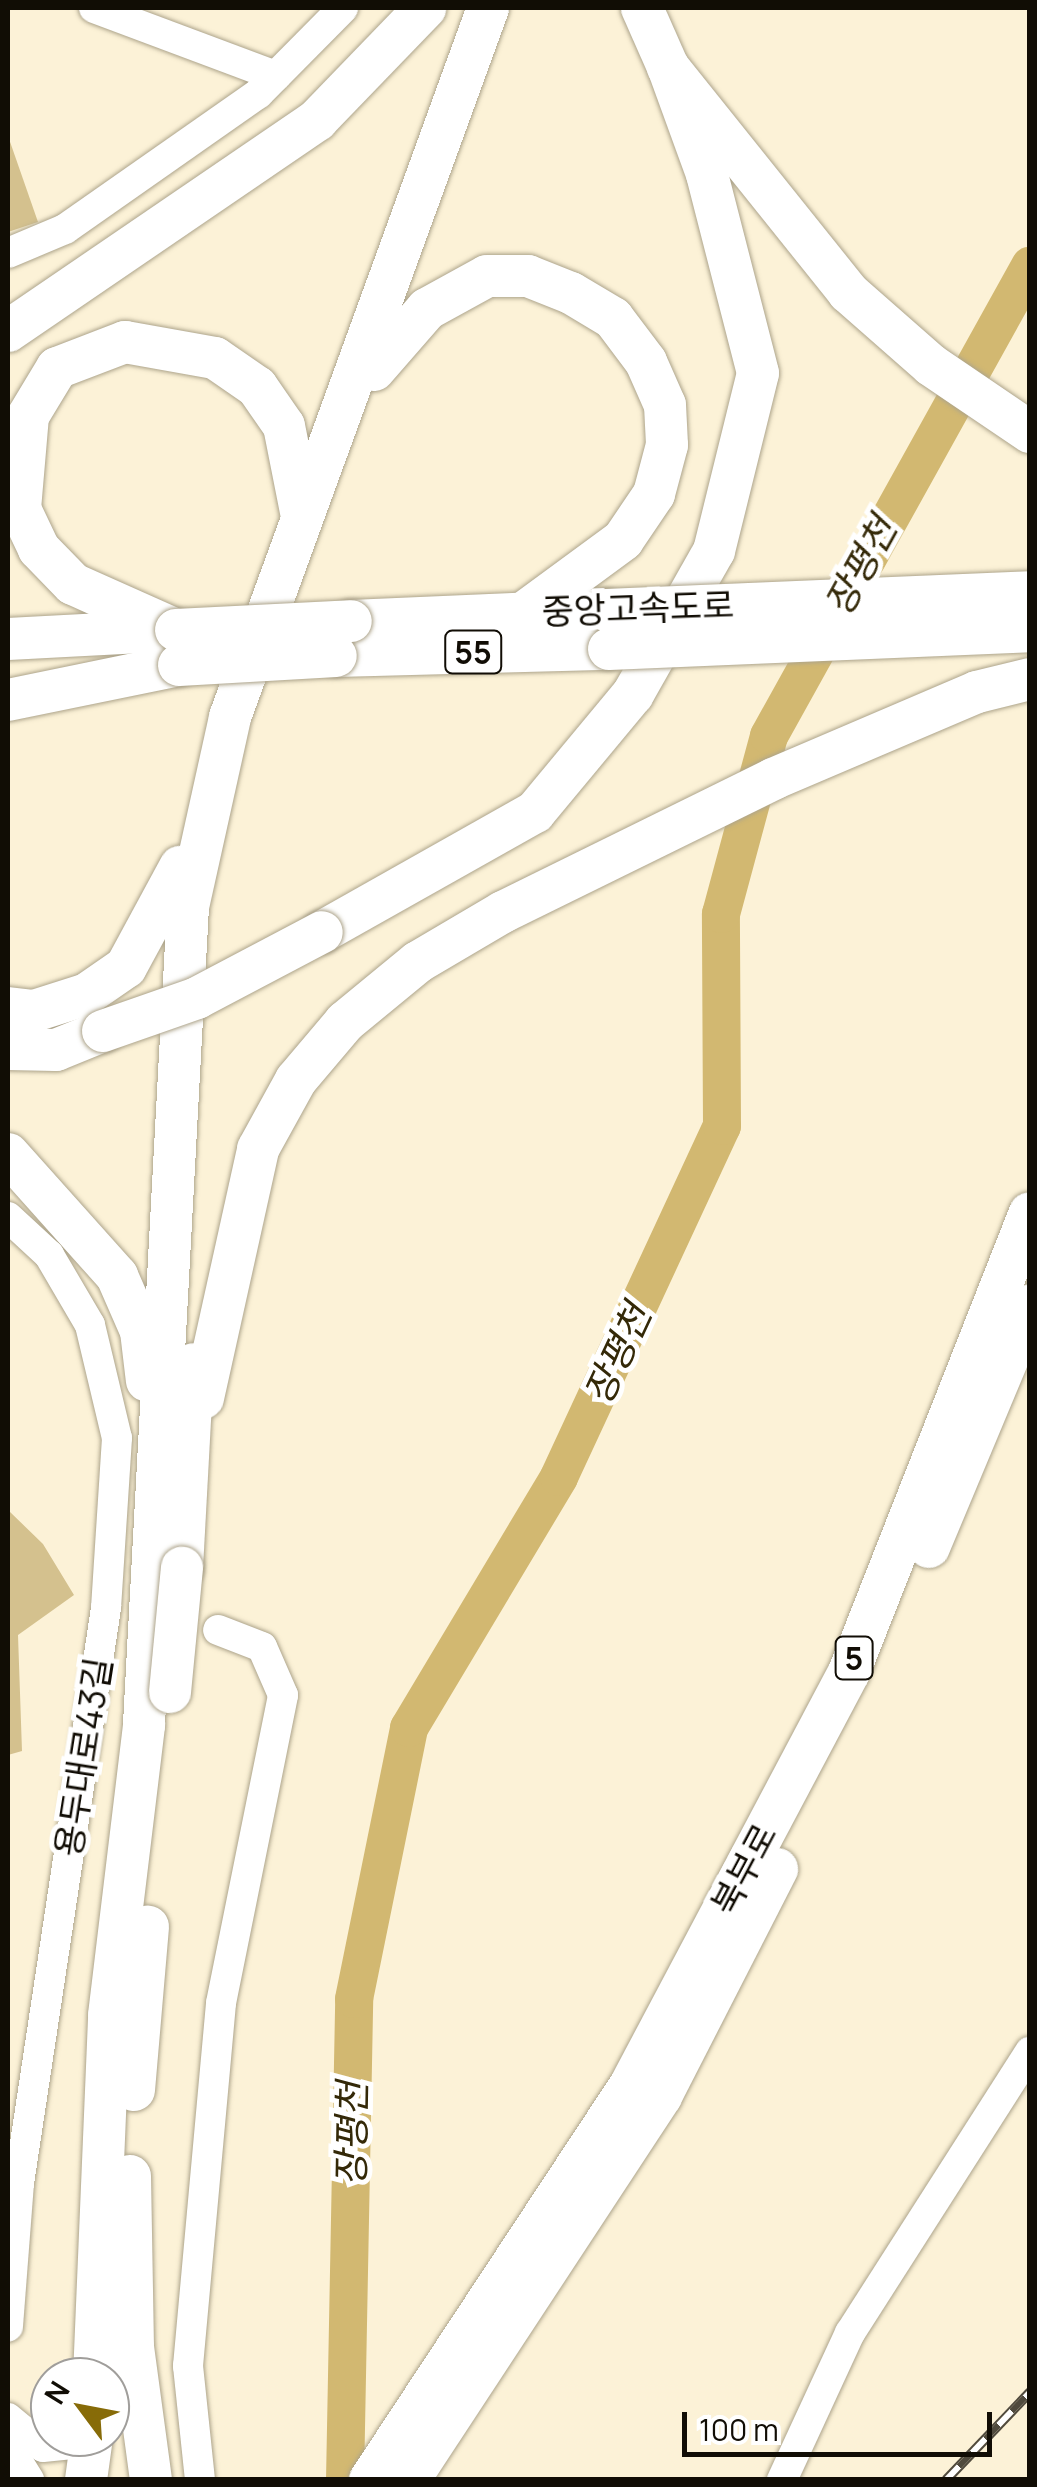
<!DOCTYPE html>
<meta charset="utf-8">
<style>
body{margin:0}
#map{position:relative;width:1037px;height:2487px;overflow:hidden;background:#fcf2d7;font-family:Manrope,"Noto Sans KR",sans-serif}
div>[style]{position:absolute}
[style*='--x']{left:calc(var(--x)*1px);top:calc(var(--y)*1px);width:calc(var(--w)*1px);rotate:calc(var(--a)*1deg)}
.green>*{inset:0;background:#d4c18e}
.river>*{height:38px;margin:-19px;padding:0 19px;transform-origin:19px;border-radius:19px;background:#d2b871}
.roads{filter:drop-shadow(0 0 2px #ada48b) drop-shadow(0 0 2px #ada48b)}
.minor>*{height:30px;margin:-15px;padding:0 15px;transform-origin:15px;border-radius:15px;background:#fff}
.highway>*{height:42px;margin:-21px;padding:0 21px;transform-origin:21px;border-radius:21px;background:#fff}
.rail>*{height:10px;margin-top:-5px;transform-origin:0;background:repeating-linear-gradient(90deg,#fff 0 19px,#504a3d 0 38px);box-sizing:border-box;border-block:2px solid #504a3d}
.bridges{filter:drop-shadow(0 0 2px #ada48b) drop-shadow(0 0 2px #ada48b)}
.highway-bridge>*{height:42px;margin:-21px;padding:0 21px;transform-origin:21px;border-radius:21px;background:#fff}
span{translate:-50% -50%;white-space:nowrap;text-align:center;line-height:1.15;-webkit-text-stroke:10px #fff;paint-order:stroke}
.shield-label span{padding:2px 8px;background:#fff;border:2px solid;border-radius:8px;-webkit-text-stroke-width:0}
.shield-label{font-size:32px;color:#110d05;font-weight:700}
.street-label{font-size:35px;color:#110d05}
.water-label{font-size:38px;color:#342908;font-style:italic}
.frame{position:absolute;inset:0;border:10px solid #110d05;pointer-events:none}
.north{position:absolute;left:30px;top:2357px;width:100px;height:100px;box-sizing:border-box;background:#fff;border:2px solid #a09e9b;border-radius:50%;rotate:302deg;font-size:28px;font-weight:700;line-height:40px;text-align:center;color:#110d05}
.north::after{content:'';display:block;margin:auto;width:35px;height:45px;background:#876b08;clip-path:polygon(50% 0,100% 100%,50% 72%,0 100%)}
.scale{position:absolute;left:682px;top:2412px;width:310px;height:45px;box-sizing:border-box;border:5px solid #110d05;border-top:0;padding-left:12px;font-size:30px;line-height:35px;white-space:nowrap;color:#110d05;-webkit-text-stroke:8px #fff;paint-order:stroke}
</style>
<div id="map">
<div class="green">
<div style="clip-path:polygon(8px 136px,38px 222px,8px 232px)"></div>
<div style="clip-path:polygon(8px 1510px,43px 1544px,74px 1595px,18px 1635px,22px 1751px,8px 1755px)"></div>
</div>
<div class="river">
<div style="--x:345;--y:2480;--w:481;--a:-88.9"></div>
<div style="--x:354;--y:1999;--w:277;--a:-78.5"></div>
<div style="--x:409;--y:1728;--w:292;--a:-59.1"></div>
<div style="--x:559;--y:1477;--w:387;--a:-65.1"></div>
<div style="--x:722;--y:1126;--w:212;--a:-90.3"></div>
<div style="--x:721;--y:914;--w:184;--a:-74.9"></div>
<div style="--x:769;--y:736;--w:538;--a:-60.96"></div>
</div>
<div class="roads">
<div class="minor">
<div style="--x:94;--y:8;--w:194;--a:20.5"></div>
<div style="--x:8;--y:253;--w:62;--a:-22.8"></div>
<div style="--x:65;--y:229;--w:236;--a:-35"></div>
<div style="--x:258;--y:94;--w:121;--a:-45.3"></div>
<div style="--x:8;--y:1217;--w:56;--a:42.8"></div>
<div style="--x:49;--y:1255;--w:81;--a:59.6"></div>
<div style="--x:90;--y:1325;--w:116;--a:76.6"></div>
<div style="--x:117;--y:1438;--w:170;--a:93.7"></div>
<div style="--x:106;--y:1608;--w:582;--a:98.6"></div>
<div style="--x:19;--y:2183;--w:144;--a:94.4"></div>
<div style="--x:8;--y:2418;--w:45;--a:39.6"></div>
<div style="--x:43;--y:2447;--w:49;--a:-5.8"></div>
<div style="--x:8;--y:2446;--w:40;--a:58"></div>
<div style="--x:200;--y:2480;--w:115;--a:-96"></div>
<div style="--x:188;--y:2366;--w:364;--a:-84.8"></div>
<div style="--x:221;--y:2003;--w:314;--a:-78.6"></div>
<div style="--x:283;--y:1695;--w:52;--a:-113.6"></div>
<div style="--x:262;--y:1647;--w:47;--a:-158.9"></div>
<div style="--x:782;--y:2480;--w:162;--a:-65.2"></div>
<div style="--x:850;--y:2333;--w:334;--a:-57.4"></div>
</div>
<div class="highway">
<div style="--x:642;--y:8;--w:64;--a:66.2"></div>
<div style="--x:668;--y:67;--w:288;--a:51.3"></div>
<div style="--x:848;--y:292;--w:111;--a:41.3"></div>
<div style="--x:931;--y:365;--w:120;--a:34.1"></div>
<div style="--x:8;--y:331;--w:374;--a:-34.3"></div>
<div style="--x:317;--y:120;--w:156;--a:-46"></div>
<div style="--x:374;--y:370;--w:81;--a:-49"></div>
<div style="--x:427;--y:309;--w:68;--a:-28.8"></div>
<div style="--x:487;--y:276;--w:41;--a:0"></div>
<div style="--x:528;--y:276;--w:46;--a:21.6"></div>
<div style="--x:571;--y:293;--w:49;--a:30.8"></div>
<div style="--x:613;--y:318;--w:55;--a:53.1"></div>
<div style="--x:646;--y:362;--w:47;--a:66.2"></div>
<div style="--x:665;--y:405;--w:40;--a:87.1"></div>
<div style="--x:667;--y:445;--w:51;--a:104.9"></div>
<div style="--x:654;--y:494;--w:55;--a:124"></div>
<div style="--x:623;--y:540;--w:122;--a:143.7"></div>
<div style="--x:351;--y:621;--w:255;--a:-2.5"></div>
<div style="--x:176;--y:630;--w:113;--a:-155.9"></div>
<div style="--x:73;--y:584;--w:49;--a:-134.2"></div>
<div style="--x:39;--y:549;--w:44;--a:-115.4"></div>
<div style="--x:20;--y:509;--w:93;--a:-85.1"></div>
<div style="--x:28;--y:416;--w:56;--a:-58.9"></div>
<div style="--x:57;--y:368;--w:73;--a:-20.9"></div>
<div style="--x:125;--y:342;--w:91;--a:10.1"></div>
<div style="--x:215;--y:358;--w:51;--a:34.6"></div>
<div style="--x:257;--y:387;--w:47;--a:55.3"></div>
<div style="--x:284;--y:426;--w:93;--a:78.8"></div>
<div style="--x:8;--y:639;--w:152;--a:-3"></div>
<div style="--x:336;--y:656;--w:273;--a:-1.5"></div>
<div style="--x:8;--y:700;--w:175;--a:-11.6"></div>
<div style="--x:322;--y:932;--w:244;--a:-29.4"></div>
<div style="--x:535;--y:812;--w:153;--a:-50.3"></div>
<div style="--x:633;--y:694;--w:164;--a:-60.5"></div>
<div style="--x:714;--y:551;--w:183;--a:-76.1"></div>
<div style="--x:758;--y:373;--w:205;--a:-104.4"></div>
<div style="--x:707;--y:174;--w:114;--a:-110"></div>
<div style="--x:8;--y:1008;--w:26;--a:7"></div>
<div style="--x:34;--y:1011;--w:56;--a:-17.8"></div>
<div style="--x:87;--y:994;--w:47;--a:-34.7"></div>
<div style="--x:126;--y:967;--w:114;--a:-61.6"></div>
<div style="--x:8;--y:1049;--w:48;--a:1.2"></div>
<div style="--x:56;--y:1050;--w:51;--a:-22"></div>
<div style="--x:8;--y:1154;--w:164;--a:48.2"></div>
<div style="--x:117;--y:1276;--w:60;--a:66.4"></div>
<div style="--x:141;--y:1331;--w:50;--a:83.2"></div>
<div style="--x:203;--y:1398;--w:255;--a:-77.5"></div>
<div style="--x:258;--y:1149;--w:79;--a:-61.2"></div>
<div style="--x:296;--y:1080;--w:76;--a:-49.8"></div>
<div style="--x:345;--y:1022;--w:94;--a:-39.4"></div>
<div style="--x:418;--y:962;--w:99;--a:-30.5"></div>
<div style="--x:503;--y:912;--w:301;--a:-26.2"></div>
<div style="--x:773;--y:779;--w:222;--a:-23.1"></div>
<div style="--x:977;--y:692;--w:55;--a:-13.8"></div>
<div style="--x:929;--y:1547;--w:262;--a:-67.3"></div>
<div style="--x:182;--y:1568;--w:204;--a:-86.9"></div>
<div style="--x:134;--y:2090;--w:164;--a:-85.1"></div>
<div style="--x:130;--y:2176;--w:171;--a:89"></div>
<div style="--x:133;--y:2347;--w:134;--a:82.3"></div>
<div style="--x:94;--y:2377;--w:362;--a:-87.6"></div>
<div style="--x:109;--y:2015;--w:293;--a:-83.1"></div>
<div style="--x:144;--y:1724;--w:818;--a:-86.92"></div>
<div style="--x:188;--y:907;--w:195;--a:-77.5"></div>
<div style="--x:230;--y:717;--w:754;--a:-70"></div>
<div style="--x:86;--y:2480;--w:43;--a:-82.1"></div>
<div style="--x:370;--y:2480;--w:476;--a:-56.6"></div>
<div style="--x:632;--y:2082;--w:464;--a:-62.1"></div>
<div style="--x:849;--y:1672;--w:493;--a:-68.5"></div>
<div style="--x:409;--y:2480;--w:459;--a:-56.7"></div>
<div style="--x:661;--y:2096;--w:255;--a:-62.9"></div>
</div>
</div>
<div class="rail">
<div style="--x:946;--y:2480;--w:122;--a:-46.3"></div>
</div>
<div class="bridges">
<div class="highway-bridge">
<div style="--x:606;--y:610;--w:424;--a:-2.4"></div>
<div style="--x:176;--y:630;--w:175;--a:-2.9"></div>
<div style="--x:609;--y:649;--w:421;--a:-2.4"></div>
<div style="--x:179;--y:665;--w:157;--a:-3.3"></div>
<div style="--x:103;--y:1031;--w:100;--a:-19.3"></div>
<div style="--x:197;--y:998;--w:141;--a:-27.8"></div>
<div style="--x:170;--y:1692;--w:125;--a:-84.5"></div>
</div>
</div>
<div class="shield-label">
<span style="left:473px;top:652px">55</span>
<span style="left:854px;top:1658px">5</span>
</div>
<div class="street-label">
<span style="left:638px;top:608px;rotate:-2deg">중앙고속도로</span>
<span style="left:83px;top:1757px;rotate:-81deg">용두대로43길</span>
<span style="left:744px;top:1869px;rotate:-62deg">북부로</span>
</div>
<div class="water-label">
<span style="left:860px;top:566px;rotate:-61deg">장평천</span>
<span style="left:617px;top:1354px;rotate:-65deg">장평천</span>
<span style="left:351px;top:2134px;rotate:-89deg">장평천</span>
</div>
<div class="frame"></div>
<div class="north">N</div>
<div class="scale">100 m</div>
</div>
